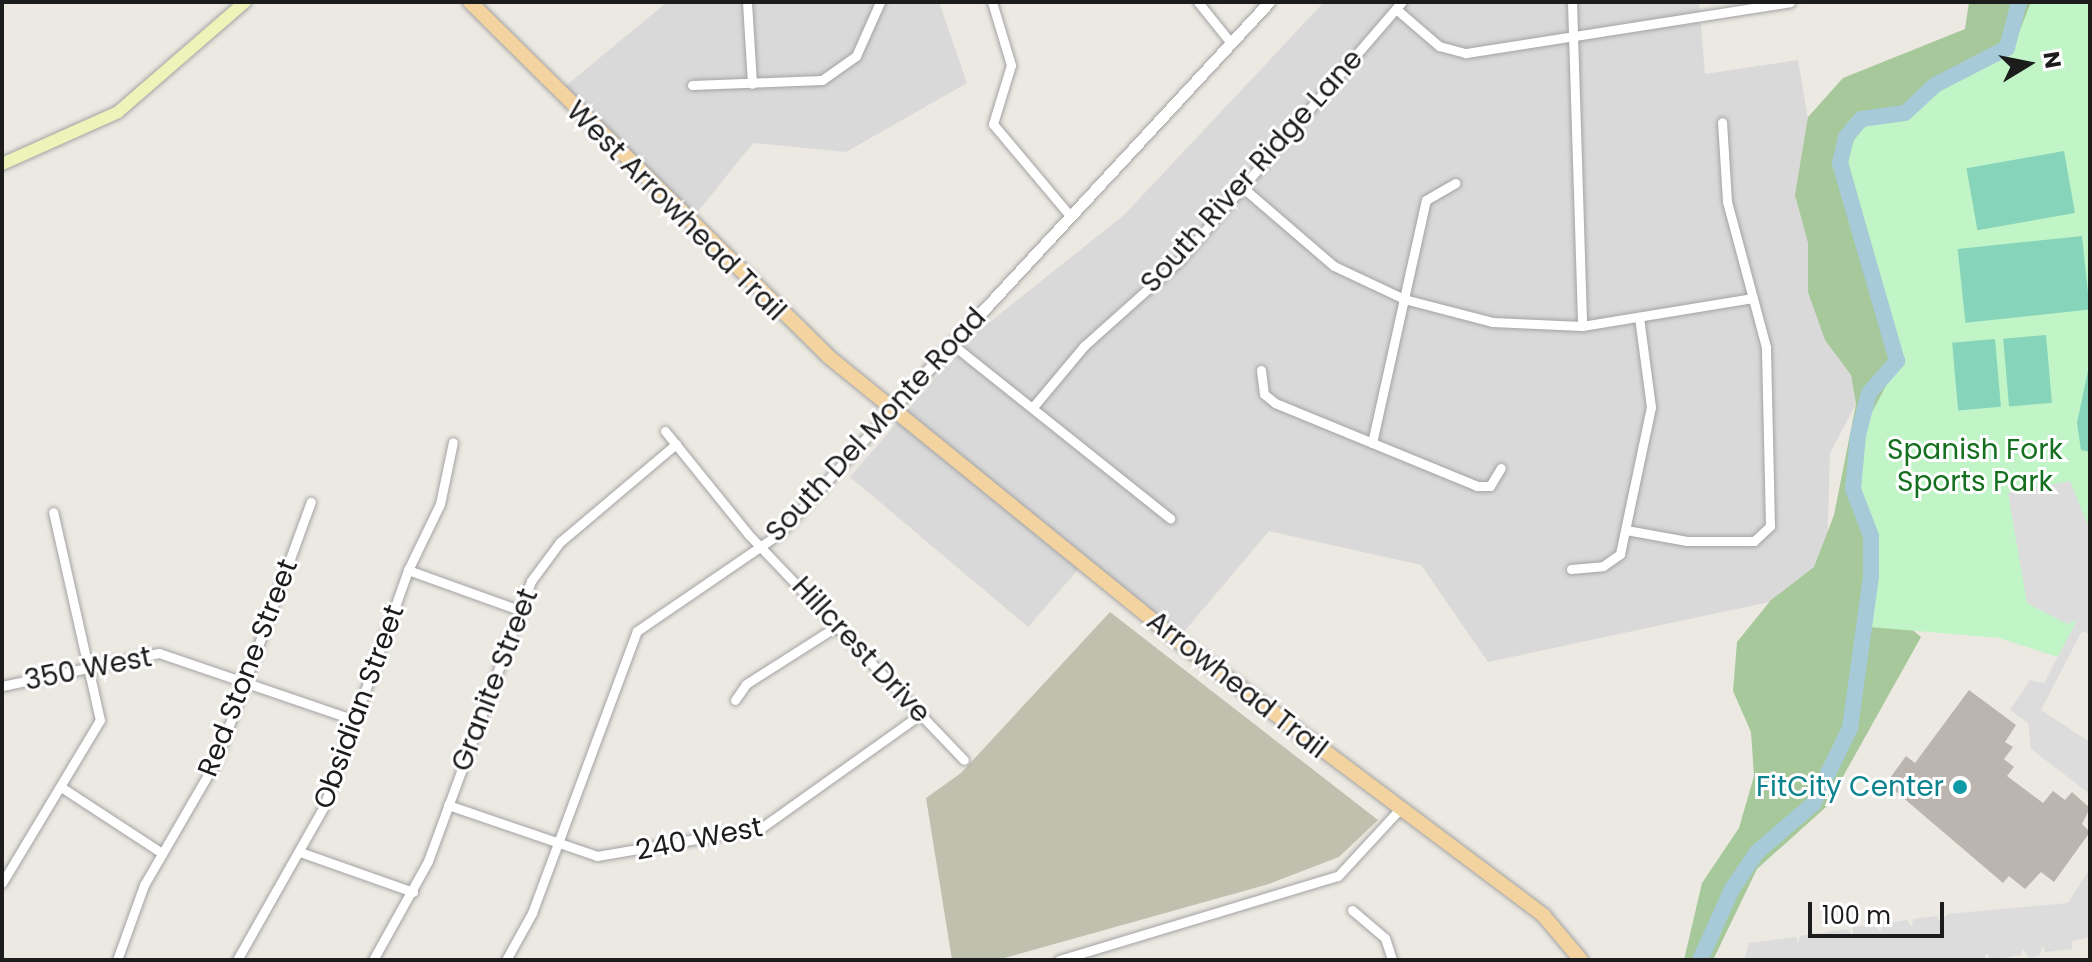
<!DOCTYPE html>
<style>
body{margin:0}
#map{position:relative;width:2092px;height:962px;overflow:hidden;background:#ece9e2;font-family:Poppins,sans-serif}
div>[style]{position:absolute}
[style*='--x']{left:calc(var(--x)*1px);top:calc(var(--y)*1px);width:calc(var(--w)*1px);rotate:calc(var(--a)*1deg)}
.residential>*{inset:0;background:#dad9d9}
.construction>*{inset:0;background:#bfc0ae}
.forest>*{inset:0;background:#a6c89a}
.park>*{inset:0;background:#c1f4c7}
.pitch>*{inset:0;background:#86d5ba;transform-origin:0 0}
.parking>*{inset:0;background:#dcdcdc}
.river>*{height:16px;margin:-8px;padding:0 8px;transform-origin:8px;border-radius:8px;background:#a6cad7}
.building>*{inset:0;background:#bcb5af}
.roads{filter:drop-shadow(0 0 2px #a3a3a3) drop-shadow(0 0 2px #a3a3a3)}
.minor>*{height:9px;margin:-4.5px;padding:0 4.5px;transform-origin:4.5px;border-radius:4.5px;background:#fff}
.tertiary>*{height:11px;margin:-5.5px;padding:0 5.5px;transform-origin:5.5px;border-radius:5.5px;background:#fff}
.secondary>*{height:12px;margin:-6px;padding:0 6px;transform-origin:6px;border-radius:6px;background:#eef3b9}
.primary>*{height:14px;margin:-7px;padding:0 7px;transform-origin:7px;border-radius:7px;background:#f3d3a0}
.dots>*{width:22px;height:22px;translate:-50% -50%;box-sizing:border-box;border:4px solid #fff;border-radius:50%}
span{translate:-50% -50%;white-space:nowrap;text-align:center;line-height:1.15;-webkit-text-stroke:6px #fff;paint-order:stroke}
.street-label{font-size:28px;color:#1c1c1c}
.park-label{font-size:28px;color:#146f1f}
.culture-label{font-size:28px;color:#0d838f}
.right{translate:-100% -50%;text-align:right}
.frame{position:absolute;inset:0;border:4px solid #1c1c1c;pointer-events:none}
.north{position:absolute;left:1988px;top:24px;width:80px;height:80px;-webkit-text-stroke:6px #fff;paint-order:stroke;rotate:80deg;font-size:22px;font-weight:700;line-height:32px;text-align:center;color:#1c1c1c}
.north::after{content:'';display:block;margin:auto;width:28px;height:36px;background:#1c1c1c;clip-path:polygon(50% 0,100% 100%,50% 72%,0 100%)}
.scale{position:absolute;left:1808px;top:902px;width:136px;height:36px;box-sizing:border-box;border:4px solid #1c1c1c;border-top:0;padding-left:10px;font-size:24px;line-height:28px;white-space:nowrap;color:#1c1c1c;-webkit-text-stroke:6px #fff;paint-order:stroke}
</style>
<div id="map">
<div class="residential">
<div style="clip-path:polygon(667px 2px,939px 2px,967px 83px,846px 152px,753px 143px,692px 219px,562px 89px)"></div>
<div style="clip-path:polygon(1324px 2px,1699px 2px,1705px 74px,1798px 60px,1856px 404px,1830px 453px,1826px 590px,1488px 662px,1421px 565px,1269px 531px,1177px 640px,1083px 564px,1028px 627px,850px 477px,971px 337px,1124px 215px)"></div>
</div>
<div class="construction">
<div style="clip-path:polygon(1110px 612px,1378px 820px,1339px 857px,1269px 884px,997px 960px,952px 960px,926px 798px,961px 773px)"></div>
</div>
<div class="forest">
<div style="clip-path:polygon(1969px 2px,2090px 2px,1910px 628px,1921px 637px,1826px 807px,1757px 869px,1713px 960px,1684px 960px,1702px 883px,1739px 828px,1754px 776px,1751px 732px,1733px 691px,1737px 642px,1771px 600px,1814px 567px,1834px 515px,1856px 404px,1851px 375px,1825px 340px,1808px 292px,1808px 243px,1795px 195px,1808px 117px,1843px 78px,1965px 29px)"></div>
</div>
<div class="park">
<div style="clip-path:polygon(2031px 2px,2090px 2px,2090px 627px,2074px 628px,2058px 657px,1999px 638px,1870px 627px,1877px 554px,1857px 485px,1868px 420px,1902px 355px,1847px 158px,1857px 133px,1876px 118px,2011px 53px)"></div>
</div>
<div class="pitch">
<div style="left:2064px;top:151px;width:63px;height:99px;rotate:80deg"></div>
<div style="left:2082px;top:236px;width:74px;height:125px;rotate:84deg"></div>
<div style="left:2046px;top:335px;width:68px;height:43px;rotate:85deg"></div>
<div style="left:1995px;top:339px;width:68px;height:43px;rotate:85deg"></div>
<div style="clip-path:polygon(2090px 361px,2090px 452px,2081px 450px,2077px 423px)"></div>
</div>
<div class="parking">
<div style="clip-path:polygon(2070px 481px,2090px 530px,2090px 634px,2082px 631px,2041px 710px,2090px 742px,2090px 794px,2031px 749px,2028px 723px,2010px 710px,2030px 680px,2044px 683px,2077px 620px,2067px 624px,2027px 603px,2008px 493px)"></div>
<div style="clip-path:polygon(2090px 868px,2090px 937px,2072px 941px,2072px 949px,2045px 952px,2043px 945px,2039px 956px,2029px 958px,2022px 948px,2022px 955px,1990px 960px,1987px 953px,1984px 960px,1744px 960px,1749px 943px,1796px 937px,1798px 943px,1800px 936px,1847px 929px,1853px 935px,1853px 927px,1875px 925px,1880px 932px,1883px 924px,1907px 920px,1912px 927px,1913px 919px,1937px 916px,1940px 922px,1948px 914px,2068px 903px)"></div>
</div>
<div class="river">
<div style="--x:1700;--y:960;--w:78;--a:-65.7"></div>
<div style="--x:1732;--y:889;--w:45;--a:-56"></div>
<div style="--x:1757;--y:852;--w:74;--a:-40.6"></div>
<div style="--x:1813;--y:804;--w:85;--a:-64"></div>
<div style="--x:1850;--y:728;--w:153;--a:-82.1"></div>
<div style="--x:1871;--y:576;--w:40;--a:-90"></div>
<div style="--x:1871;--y:536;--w:50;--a:-111"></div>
<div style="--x:1853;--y:489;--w:54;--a:-84.7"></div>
<div style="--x:1858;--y:435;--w:43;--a:-75.3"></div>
<div style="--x:1869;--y:393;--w:43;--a:-48.8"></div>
<div style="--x:1897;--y:361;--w:206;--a:-106.1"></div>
<div style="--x:1840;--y:163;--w:27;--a:-77"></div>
<div style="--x:1846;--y:137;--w:23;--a:-50"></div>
<div style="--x:1861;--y:119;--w:44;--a:-7.8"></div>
<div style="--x:1905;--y:113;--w:41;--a:-43"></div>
<div style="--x:1935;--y:85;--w:81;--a:-27.2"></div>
<div style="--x:2007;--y:48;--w:48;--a:-75.4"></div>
</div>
<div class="building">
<div style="clip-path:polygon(1969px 690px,2016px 725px,2005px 742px,2013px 747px,2004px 759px,2014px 767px,2007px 776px,2043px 803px,2053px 791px,2065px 800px,2072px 792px,2090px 808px,2082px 824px,2090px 832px,2054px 882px,2041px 872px,2025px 889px,2009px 876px,2003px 883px,1894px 790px,1899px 784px,1890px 778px,1906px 756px,1915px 763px)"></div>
</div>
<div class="roads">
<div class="minor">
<div style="--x:747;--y:2;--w:82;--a:86.5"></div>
<div style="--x:992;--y:2;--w:66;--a:73.2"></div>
<div style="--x:1011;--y:65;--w:62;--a:107"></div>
<div style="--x:993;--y:124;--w:121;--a:50"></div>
<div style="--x:1198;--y:2;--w:53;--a:51.2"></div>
<div style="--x:1572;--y:2;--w:324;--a:88.2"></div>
<div style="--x:1396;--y:9;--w:57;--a:40.7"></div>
<div style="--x:1439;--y:46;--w:28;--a:15"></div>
<div style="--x:1466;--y:53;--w:328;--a:-8.9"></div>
<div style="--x:692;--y:85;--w:130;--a:-2.2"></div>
<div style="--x:822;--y:80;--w:42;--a:-35.2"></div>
<div style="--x:856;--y:56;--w:59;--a:-66"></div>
<div style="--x:1242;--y:187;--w:121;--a:40.7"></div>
<div style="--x:1334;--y:266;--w:77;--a:25.2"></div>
<div style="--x:1404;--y:299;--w:91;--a:14.6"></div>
<div style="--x:1492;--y:322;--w:90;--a:2.5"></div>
<div style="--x:1582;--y:326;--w:173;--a:-9.3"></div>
<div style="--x:953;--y:345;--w:278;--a:38.6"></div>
<div style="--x:1261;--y:370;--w:24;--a:83"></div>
<div style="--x:1264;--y:394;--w:14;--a:39"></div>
<div style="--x:1275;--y:403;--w:218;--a:22.3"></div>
<div style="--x:1477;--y:486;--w:13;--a:0"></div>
<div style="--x:1490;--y:486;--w:21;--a:-59"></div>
<div style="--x:1033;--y:407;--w:80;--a:-50.1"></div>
<div style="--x:1084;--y:346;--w:126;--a:-41.8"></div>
<div style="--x:1178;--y:262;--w:343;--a:-49.3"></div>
<div style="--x:665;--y:431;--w:134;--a:51.1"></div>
<div style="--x:749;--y:535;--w:311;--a:46.3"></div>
<div style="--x:1372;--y:443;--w:249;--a:-77.5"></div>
<div style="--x:1426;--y:200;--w:34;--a:-30"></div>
<div style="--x:1626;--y:530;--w:62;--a:10.2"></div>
<div style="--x:1687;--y:541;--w:67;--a:0"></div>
<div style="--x:1754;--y:541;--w:22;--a:-43"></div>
<div style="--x:1770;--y:526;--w:179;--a:-91.3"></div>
<div style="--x:1766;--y:347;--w:151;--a:-105"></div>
<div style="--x:1727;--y:201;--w:79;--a:-93.6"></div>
<div style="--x:1571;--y:569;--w:32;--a:-5"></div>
<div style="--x:1603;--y:566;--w:21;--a:-35"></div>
<div style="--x:1620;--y:554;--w:150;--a:-78.1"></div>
<div style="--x:1651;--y:407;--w:91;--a:-97.6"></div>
<div style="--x:408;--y:570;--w:118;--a:19.8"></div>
<div style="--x:2;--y:686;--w:160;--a:-11.9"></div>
<div style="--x:159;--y:653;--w:207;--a:18.9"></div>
<div style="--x:735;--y:700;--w:19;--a:-55"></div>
<div style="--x:746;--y:684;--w:108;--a:-32.5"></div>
<div style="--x:61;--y:787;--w:121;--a:33.2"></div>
<div style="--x:448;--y:805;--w:157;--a:18.9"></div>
<div style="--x:597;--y:856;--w:166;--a:-9.7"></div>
<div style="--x:761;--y:828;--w:196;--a:-35.5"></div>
<div style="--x:300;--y:852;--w:120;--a:19.5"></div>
<div style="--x:2;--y:883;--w:190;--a:-59"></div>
<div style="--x:100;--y:720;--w:213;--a:-102.7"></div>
<div style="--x:1352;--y:910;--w:43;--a:40.3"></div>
<div style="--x:1385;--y:938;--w:23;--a:72"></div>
<div style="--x:117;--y:960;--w:80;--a:-70.2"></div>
<div style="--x:144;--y:885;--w:143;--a:-59.9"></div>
<div style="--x:216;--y:761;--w:276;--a:-69.9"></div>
<div style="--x:237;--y:960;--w:177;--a:-60.5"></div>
<div style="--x:324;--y:806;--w:251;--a:-70.4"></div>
<div style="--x:408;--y:570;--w:73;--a:-64.1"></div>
<div style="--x:440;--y:504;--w:63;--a:-78.2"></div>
<div style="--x:373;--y:960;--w:113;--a:-60.9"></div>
<div style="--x:428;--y:861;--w:298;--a:-69.8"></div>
<div style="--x:531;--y:581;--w:49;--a:-53.4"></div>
<div style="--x:560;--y:542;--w:152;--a:-40.2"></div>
<div style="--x:506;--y:960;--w:54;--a:-61"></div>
<div style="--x:532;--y:913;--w:301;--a:-69.6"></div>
<div style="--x:637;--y:631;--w:173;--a:-34.4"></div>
<div style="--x:780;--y:533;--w:166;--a:-47.9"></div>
<div style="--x:1059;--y:960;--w:291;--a:-16.8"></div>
<div style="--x:1338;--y:876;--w:90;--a:-47.3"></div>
</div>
<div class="tertiary">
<div style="--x:891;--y:410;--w:556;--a:-47.19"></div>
</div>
<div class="secondary">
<div style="--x:2;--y:164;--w:127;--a:-24.1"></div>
<div style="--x:118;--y:112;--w:168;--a:-40.9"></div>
</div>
<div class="primary">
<div style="--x:470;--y:2;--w:505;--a:44.68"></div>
<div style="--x:829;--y:357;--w:449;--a:39.1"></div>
<div style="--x:1177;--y:640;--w:459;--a:36.9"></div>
<div style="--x:1544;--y:916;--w:57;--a:49.9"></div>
</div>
</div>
<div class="dots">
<div style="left:1960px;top:787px;background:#0f9aa8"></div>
</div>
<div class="street-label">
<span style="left:1252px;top:171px;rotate:-48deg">South River Ridge Lane</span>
<span style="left:676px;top:211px;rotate:45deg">West Arrowhead Trail</span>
<span style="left:876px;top:425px;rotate:-47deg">South Del Monte Road</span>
<span style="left:861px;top:650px;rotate:47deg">Hillcrest Drive</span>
<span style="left:248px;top:668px;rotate:-69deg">Red Stone Street</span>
<span style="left:88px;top:669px;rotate:-11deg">350 West</span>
<span style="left:495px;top:680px;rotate:-69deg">Granite Street</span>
<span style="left:1237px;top:685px;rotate:38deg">Arrowhead Trail</span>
<span style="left:359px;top:707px;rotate:-70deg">Obsidian Street</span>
<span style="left:699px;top:839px;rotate:-11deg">240 West</span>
</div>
<div class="park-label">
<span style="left:1975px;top:466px">Spanish Fork<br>Sports Park</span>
</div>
<div class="culture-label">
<span class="right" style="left:1944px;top:787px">FitCity Center</span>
</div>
<div class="frame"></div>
<div class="north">N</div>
<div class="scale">100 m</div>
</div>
